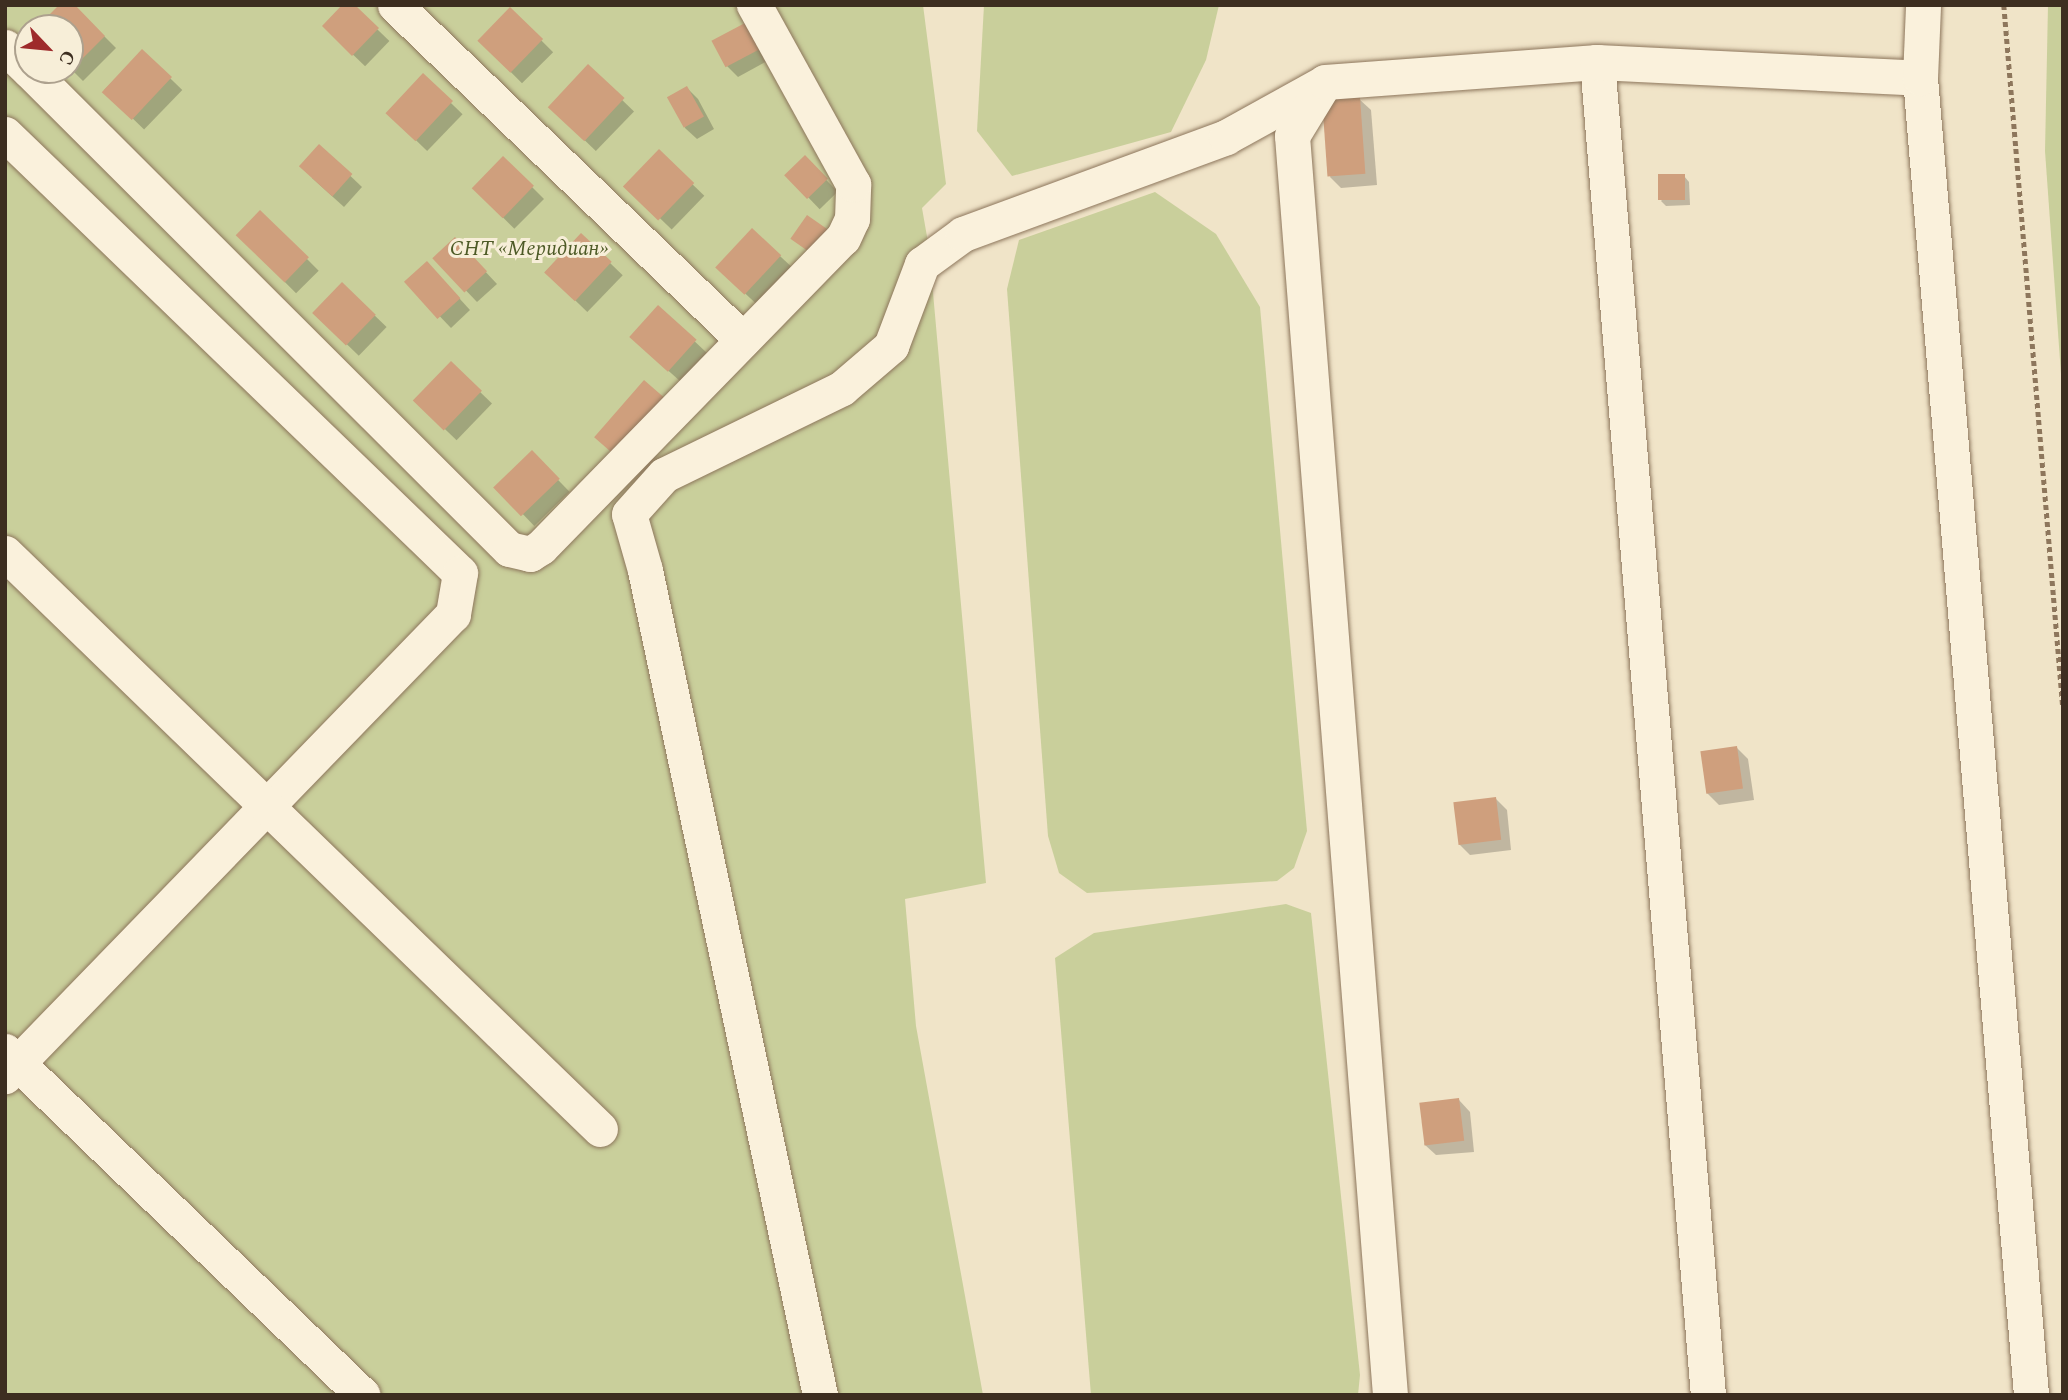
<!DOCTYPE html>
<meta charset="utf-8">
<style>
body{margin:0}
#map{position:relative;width:2068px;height:1400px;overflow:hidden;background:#f0e4c8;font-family:Spectral,serif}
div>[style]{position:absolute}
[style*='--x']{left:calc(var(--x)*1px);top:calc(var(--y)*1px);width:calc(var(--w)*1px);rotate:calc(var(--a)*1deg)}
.green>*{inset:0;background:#c9cf9b}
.shadow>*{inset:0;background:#0003;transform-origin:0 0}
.building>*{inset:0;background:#cf9f7d;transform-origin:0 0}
.path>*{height:4.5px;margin-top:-2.25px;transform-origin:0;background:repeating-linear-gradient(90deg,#8d765c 0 5px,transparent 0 8.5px)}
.roads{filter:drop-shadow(0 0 2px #8d765c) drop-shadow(0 0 2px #8d765c)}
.street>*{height:35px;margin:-17.5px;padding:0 17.5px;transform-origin:17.5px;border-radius:17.5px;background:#faf1dc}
span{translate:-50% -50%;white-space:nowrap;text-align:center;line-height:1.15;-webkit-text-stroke:6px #f7eed8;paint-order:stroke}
.park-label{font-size:21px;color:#4d5a26;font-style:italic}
.frame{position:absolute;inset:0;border:7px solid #3d2e20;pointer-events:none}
.north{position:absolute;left:14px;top:14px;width:70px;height:70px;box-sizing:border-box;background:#f7eed8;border:2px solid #ada18e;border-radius:50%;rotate:116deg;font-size:19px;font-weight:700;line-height:28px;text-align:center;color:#3d2e20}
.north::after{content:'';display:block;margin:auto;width:24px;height:32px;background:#9e2a2b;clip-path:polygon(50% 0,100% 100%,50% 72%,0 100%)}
</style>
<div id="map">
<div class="green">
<div style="clip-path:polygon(evenodd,5px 5px,923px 5px,946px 184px,922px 208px,929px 248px,986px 883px,905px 899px,916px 1026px,983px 1395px,5px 1395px,5px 5px,28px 28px,70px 28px,70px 70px,28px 70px,28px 28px)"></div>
<div style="clip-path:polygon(984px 5px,1219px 5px,1206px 60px,1171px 132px,1012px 176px,977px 131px)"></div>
<div style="clip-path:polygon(2048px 5px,2063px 5px,2063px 402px,2045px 151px)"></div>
<div style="clip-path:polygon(1155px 192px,1216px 234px,1260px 307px,1307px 831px,1294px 868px,1277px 881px,1087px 893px,1059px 873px,1048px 836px,1007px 289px,1019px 240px)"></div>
<div style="clip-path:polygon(1286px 904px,1311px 913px,1360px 1375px,1358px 1395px,1091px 1395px,1055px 958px,1094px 933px)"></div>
</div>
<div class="shadow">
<div style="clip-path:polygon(73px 5px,116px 48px,83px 81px,70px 68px,70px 28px,39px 28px)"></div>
<div style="left:352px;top:5px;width:52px;height:35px;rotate:44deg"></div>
<div style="left:510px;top:9px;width:61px;height:44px;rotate:45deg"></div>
<div style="clip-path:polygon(745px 25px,769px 60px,738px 77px,727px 66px)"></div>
<div style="left:142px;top:51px;width:56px;height:55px;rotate:44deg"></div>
<div style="left:588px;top:67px;width:64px;height:55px;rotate:44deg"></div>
<div style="left:423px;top:76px;width:55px;height:51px;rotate:44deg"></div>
<div style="clip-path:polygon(687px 88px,698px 99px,714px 129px,697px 139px,685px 128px)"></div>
<div style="clip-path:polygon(1359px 99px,1371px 110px,1377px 185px,1341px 188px,1330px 177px)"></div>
<div style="clip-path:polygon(319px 146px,362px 187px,344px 207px,312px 178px)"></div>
<div style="left:659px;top:152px;width:63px;height:47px;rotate:44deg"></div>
<div style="left:503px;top:158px;width:58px;height:42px;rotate:45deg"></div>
<div style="left:805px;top:158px;width:47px;height:25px;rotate:46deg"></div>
<div style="clip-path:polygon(1684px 176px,1689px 182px,1690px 205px,1666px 206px,1661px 201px)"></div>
<div style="left:260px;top:212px;width:83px;height:32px;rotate:45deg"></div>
<div style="left:752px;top:230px;width:54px;height:51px;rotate:43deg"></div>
<div style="left:581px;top:235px;width:58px;height:51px;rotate:44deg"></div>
<div style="clip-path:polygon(466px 251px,497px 284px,477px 302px,435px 258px)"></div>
<div style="clip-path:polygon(438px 275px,470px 310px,451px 328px,407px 282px)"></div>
<div style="left:342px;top:284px;width:62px;height:40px;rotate:44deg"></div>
<div style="clip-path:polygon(658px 307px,707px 353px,681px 382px,643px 348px)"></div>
<div style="left:451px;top:364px;width:57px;height:51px;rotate:44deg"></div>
<div style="left:532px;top:453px;width:54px;height:49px;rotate:46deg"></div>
<div style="clip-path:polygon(1737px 748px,1748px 759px,1754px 800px,1719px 805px,1707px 793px)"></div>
<div style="clip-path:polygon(1496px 799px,1507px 810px,1511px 850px,1470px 855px,1459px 844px)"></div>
<div style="clip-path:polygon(1459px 1100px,1470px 1112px,1474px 1152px,1436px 1155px,1424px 1144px)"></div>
</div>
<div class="building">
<div style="clip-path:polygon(59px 5px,75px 5px,105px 36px,70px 71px,70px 28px,36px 28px)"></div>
<div style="clip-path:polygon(342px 5px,355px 5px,379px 28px,352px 56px,322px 26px)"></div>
<div style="left:510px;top:7px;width:46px;height:47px;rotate:44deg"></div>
<div style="left:745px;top:23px;width:30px;height:38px;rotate:62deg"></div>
<div style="left:142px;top:49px;width:41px;height:59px;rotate:43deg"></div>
<div style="left:588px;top:64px;width:50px;height:59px;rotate:43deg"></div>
<div style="left:423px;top:73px;width:41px;height:55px;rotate:43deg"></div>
<div style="left:687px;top:86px;width:35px;height:23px;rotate:61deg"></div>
<div style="left:1360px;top:97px;width:77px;height:38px;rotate:86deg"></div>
<div style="left:319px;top:144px;width:45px;height:30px;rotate:42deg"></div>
<div style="left:659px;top:149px;width:49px;height:52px;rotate:44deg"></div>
<div style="left:805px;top:155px;width:33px;height:29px;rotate:46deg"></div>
<div style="left:503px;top:156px;width:43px;height:45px;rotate:44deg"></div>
<div style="left:1685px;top:174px;width:26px;height:27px;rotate:90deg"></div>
<div style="left:260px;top:210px;width:68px;height:35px;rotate:44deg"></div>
<div style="left:807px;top:215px;width:32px;height:29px;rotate:35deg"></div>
<div style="left:752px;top:228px;width:40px;height:54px;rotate:43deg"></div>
<div style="left:581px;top:233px;width:42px;height:54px;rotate:43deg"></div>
<div style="left:455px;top:237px;width:47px;height:31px;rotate:47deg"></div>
<div style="left:427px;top:261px;width:50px;height:31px;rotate:48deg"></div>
<div style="left:342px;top:282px;width:47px;height:43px;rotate:44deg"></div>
<div style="left:658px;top:305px;width:52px;height:43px;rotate:42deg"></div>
<div style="left:451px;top:361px;width:43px;height:55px;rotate:44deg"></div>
<div style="left:644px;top:380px;width:35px;height:76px;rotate:41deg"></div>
<div style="left:532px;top:450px;width:40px;height:54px;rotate:46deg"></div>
<div style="left:1737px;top:746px;width:43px;height:37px;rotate:82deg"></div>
<div style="left:1496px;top:797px;width:43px;height:43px;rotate:83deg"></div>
<div style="left:1459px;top:1098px;width:43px;height:40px;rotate:83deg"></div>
</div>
<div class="path">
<div style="--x:2004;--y:5;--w:705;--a:85.2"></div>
</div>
<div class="roads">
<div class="street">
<div style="--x:395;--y:5;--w:483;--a:43.9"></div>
<div style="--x:5;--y:47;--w:32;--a:44"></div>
<div style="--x:1597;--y:62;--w:1338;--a:85.24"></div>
<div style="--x:29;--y:70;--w:678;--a:44.94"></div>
<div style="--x:509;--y:549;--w:22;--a:13"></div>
<div style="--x:530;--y:554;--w:13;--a:-32"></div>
<div style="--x:541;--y:547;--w:432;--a:-45.7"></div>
<div style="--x:843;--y:238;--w:21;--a:-65"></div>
<div style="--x:852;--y:219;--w:35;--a:-88"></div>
<div style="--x:853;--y:184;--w:205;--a:-118.9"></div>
<div style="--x:1920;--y:78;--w:1322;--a:85.18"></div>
<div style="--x:5;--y:134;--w:632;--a:43.97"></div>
<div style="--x:460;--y:573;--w:42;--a:99.7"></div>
<div style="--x:453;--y:614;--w:644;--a:134.12"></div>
<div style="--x:5;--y:553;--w:828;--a:44.07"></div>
<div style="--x:5;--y:1051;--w:496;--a:43.9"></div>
<div style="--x:820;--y:1395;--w:843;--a:-101.98"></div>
<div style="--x:645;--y:570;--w:58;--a:-105.9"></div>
<div style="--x:629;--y:514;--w:52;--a:-48.1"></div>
<div style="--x:664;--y:475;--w:198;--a:-26"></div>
<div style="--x:842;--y:388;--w:65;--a:-40.6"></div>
<div style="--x:891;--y:346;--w:88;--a:-69.3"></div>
<div style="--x:922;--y:264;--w:51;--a:-36.2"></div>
<div style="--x:963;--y:234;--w:280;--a:-20.2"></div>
<div style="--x:1226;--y:137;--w:110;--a:-28.9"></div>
<div style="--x:1390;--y:1395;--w:1263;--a:-94.45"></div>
<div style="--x:1292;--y:136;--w:63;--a:-58.6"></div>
<div style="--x:1325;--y:82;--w:273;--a:-4.2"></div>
<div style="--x:1597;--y:62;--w:323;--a:2.8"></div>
<div style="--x:1920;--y:78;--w:73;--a:-87.6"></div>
</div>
</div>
<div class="park-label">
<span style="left:529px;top:249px">СНТ «Меридиан»</span>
</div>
<div class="frame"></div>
<div class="north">С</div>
</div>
